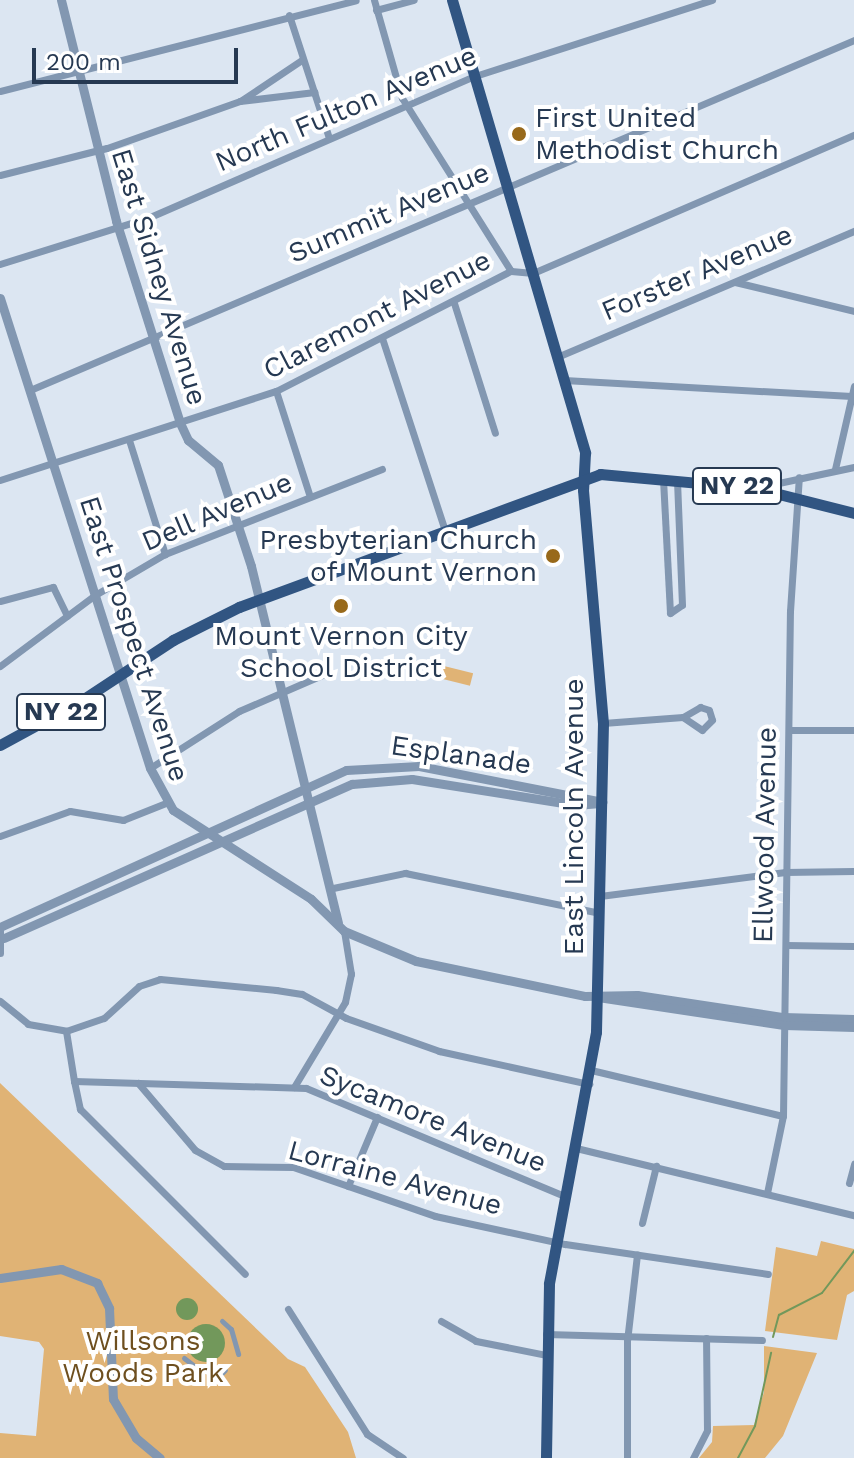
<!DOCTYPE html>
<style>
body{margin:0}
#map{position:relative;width:854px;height:1458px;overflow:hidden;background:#dce6f2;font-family:"Work Sans",sans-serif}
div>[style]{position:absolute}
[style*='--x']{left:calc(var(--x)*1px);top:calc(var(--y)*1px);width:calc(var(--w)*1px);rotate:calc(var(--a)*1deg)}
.green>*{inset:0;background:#e0b375;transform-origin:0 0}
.water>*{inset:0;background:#72985b}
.round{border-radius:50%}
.stream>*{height:2px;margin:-1px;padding:0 1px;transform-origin:1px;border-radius:1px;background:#72985b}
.pedestrian>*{height:5px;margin:-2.5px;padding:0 2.5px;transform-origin:2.5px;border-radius:2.5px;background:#8297b1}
.minor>*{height:7px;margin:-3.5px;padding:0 3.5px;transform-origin:3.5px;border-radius:3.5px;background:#8297b1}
.tertiary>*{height:9px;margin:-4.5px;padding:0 4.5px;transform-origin:4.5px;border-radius:4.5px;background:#8297b1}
.primary>*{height:11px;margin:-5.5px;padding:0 5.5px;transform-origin:5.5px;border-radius:5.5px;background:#315582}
.dots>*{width:22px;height:22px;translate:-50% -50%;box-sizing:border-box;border:4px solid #fff;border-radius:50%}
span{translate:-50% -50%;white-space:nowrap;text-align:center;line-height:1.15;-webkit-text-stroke:8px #fff;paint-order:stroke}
.shield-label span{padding:2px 6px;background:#fff;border:2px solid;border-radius:6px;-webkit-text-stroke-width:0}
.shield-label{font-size:26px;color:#263952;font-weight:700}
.street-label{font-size:28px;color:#263952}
.poi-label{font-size:28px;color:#263952}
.left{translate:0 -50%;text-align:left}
.right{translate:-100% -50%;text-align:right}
.park-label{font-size:28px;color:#6e4f1f}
.scale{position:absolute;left:32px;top:48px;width:206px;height:36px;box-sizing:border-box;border:4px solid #263952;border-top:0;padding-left:10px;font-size:24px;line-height:28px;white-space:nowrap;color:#263952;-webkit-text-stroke:6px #fff;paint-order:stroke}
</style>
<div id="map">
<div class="green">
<div style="left:444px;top:666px;width:30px;height:13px;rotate:14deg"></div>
<div style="clip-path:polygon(0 1083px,288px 1359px,305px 1367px,348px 1432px,356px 1458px,0 1458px,0 1433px,36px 1436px,44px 1349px,39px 1342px,0 1336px)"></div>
<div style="clip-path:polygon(821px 1241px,854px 1249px,854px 1291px,847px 1295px,837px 1340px,765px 1331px,776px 1247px,817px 1256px)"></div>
<div style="clip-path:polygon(764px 1346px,817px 1353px,783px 1436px,765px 1458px,699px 1458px,712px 1442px,713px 1426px,754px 1425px,764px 1392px)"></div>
</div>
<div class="water">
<div class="round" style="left:176px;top:1298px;width:22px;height:22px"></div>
<div class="round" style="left:187px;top:1324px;width:38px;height:38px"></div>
</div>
<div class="stream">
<div style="--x:773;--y:1337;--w:23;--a:-75"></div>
<div style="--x:779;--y:1315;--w:48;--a:-27.1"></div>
<div style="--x:822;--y:1293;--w:53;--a:-52.7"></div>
<div style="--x:738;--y:1458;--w:36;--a:-62"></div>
<div style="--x:755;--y:1426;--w:75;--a:-77.6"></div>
</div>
<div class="pedestrian">
<div style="--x:222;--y:1321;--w:12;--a:42"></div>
<div style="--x:231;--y:1329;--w:26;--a:74"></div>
<div style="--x:184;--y:1358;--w:18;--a:38"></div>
<div style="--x:198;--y:1369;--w:23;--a:15"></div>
<div style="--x:220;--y:1375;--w:7;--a:-45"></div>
</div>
<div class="minor">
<div style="--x:374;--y:0;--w:102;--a:74.1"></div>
<div style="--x:402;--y:98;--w:204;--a:57.8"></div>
<div style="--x:376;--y:10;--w:39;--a:-15"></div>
<div style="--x:289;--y:15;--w:129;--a:72"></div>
<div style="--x:0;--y:91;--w:367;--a:-14.3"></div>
<div style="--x:242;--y:100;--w:73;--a:-33.9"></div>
<div style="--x:0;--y:175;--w:110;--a:-14.2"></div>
<div style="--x:107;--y:148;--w:141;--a:-19.5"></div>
<div style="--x:240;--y:101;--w:75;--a:-6.9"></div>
<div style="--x:0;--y:264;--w:157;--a:-17.4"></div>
<div style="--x:150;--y:217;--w:354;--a:-23.5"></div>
<div style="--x:475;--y:76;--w:249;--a:-17.8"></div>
<div style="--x:735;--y:282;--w:122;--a:13.7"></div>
<div style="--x:454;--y:303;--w:136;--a:72.5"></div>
<div style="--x:382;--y:338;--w:200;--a:71.9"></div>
<div style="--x:557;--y:357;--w:323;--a:-23"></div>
<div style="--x:564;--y:380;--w:288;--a:3.2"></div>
<div style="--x:30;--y:390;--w:895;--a:-23.01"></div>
<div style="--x:276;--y:391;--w:111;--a:72.2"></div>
<div style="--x:129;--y:440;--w:120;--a:72.5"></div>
<div style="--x:835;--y:469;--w:85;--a:-77.1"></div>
<div style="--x:663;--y:479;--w:134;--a:87"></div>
<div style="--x:670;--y:613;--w:14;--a:-34"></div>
<div style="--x:682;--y:605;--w:125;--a:-92.3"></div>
<div style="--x:0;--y:480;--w:290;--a:-17.9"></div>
<div style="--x:276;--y:391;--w:264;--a:-27.1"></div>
<div style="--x:511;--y:271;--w:22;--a:5"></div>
<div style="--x:533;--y:273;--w:349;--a:-23.3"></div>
<div style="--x:755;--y:488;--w:101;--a:-12"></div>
<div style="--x:0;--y:601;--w:55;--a:-14.8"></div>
<div style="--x:53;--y:587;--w:32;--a:64"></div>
<div style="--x:0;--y:666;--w:119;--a:-36.8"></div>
<div style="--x:95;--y:595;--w:81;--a:-30.4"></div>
<div style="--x:165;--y:554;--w:233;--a:-21.4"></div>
<div style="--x:603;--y:723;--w:80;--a:-4.3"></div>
<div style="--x:683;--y:717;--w:20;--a:-30"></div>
<div style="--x:700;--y:707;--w:9;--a:18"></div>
<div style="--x:709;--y:710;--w:10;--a:73"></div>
<div style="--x:712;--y:720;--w:14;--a:135"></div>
<div style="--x:702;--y:730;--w:23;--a:-146"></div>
<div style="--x:789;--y:730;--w:65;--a:0"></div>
<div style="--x:150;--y:768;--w:106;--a:-32.6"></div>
<div style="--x:239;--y:711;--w:98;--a:-23.4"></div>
<div style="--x:0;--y:836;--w:74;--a:-19.7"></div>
<div style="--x:70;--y:811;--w:54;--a:9.6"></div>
<div style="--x:123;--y:820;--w:46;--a:-21.6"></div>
<div style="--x:333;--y:888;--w:74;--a:-11.8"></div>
<div style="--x:405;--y:873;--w:199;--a:11.6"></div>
<div style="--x:600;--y:896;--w:187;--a:-7.4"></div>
<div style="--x:785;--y:872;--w:69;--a:-0.8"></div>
<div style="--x:0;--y:930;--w:23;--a:90"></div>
<div style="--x:786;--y:945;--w:68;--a:0.8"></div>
<div style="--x:0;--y:1001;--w:36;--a:39"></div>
<div style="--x:28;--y:1024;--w:39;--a:10"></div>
<div style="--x:66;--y:1031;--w:51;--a:80.9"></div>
<div style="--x:74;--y:1081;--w:232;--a:1.7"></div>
<div style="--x:306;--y:1088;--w:282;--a:22.7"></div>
<div style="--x:66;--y:1031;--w:40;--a:-18.9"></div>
<div style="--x:104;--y:1018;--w:47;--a:-42.4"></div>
<div style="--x:139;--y:986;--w:22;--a:-18"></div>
<div style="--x:160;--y:979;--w:117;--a:5.4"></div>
<div style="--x:276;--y:990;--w:26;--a:9"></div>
<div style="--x:302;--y:994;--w:50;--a:28.6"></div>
<div style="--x:346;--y:1018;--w:99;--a:19.5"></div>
<div style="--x:439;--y:1051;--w:154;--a:12.4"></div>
<div style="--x:591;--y:1070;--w:197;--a:13.5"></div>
<div style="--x:74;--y:1081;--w:29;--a:78"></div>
<div style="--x:80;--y:1109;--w:233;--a:45"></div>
<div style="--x:138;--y:1083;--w:88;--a:49.6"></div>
<div style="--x:195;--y:1150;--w:33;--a:29"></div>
<div style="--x:224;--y:1166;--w:69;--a:0.8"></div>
<div style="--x:293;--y:1167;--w:150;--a:19"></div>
<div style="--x:435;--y:1216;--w:133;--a:12.2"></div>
<div style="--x:565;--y:1244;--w:205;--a:8.4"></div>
<div style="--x:294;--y:1087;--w:99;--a:-59"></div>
<div style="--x:345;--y:1002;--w:29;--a:-78"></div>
<div style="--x:351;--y:974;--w:44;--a:-99.2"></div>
<div style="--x:576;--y:1148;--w:286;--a:13.6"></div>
<div style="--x:849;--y:1183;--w:20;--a:-75"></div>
<div style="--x:348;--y:1186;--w:75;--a:-67.2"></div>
<div style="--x:767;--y:1193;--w:79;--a:-78.3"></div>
<div style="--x:783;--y:1116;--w:505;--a:-89.21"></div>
<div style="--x:790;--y:611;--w:134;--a:-86.2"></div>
<div style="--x:642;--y:1223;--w:59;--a:-76.2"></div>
<div style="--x:288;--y:1309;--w:148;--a:57.7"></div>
<div style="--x:367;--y:1434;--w:43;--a:33.7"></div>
<div style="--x:441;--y:1321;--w:40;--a:29.7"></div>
<div style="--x:476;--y:1341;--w:71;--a:11.3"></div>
<div style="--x:546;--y:1334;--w:216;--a:1.6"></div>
<div style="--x:627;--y:1458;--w:117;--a:-90"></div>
<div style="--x:627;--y:1341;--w:87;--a:-83.4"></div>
<div style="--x:693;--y:1458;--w:31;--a:-63"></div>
<div style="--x:707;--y:1430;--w:92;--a:-90.6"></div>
</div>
<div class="tertiary">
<div style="--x:61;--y:0;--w:228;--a:76"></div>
<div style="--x:116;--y:221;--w:212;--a:72.4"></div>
<div style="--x:180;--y:423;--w:19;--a:65"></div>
<div style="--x:188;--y:440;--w:39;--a:40"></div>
<div style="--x:218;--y:465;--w:106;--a:71.9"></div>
<div style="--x:251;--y:566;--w:367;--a:76.3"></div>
<div style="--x:0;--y:298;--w:493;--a:72.3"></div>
<div style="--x:150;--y:768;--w:48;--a:61.3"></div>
<div style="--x:173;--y:810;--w:164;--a:32.8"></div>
<div style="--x:311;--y:899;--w:46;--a:44.1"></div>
<div style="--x:344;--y:931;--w:78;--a:22.6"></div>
<div style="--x:416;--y:961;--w:173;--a:11.7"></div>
<div style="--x:585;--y:996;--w:52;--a:-1.1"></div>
<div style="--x:637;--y:995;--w:148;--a:8.6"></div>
<div style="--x:783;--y:1017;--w:71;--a:1.6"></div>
<div style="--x:0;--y:927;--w:380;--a:-24.4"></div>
<div style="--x:346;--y:770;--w:73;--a:-3.1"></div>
<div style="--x:419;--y:766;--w:187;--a:11.1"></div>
<div style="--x:4;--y:938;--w:381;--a:-23.9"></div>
<div style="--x:352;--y:784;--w:60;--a:-4.8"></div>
<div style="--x:412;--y:779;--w:166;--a:9"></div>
<div style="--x:576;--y:805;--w:24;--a:-5"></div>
<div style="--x:598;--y:997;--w:188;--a:8.6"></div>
<div style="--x:784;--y:1025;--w:70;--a:1.6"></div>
<div style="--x:0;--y:1278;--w:62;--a:-8.4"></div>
<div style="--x:61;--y:1269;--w:39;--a:21"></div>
<div style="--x:97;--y:1283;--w:28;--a:64"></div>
<div style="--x:109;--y:1308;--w:91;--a:87.5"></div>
<div style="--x:113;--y:1399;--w:45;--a:59.5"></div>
<div style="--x:136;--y:1438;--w:31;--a:40"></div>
</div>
<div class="primary">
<div style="--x:452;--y:0;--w:472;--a:73.6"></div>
<div style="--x:585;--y:453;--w:37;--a:93"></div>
<div style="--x:583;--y:490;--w:234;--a:85.1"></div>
<div style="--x:603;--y:723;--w:309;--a:91.3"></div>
<div style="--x:596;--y:1032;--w:256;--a:100.6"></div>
<div style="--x:549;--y:1284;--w:174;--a:91"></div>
<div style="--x:0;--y:745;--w:90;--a:-28.6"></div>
<div style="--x:79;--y:702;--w:113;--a:-33.4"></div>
<div style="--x:173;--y:640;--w:74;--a:-26.6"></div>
<div style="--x:239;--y:607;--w:385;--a:-20.2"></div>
<div style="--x:600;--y:474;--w:156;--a:5.2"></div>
<div style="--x:755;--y:488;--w:102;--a:14.2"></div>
</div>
<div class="dots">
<div style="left:519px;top:134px;background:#98691a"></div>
<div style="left:553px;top:556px;background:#98691a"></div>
<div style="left:341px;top:606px;background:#98691a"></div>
</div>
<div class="shield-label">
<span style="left:737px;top:486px">NY 22</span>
<span style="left:61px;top:712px">NY 22</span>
</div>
<div class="street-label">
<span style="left:346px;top:109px;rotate:-23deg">North Fulton Avenue</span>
<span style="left:389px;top:213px;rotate:-23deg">Summit Avenue</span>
<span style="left:697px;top:273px;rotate:-23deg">Forster Avenue</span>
<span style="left:159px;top:277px;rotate:73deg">East Sidney Avenue</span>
<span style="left:377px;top:315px;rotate:-27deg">Claremont Avenue</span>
<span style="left:217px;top:512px;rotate:-23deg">Dell Avenue</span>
<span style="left:134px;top:639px;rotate:72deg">East Prospect Avenue</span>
<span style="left:461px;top:755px;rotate:8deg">Esplanade</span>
<span style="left:574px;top:817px;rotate:-90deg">East Lincoln Avenue</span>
<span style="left:765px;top:835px;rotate:-89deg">Ellwood Avenue</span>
<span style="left:433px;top:1119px;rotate:22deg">Sycamore Avenue</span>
<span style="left:395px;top:1178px;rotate:15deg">Lorraine Avenue</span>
</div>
<div class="poi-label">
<span class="left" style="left:535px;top:134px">First United<br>Methodist Church</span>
<span class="right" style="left:537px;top:556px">Presbyterian Church<br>of Mount Vernon</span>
<span style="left:341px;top:652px">Mount Vernon City<br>School District</span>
</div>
<div class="park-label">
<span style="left:143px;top:1357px">Willsons<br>Woods Park</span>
</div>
<div class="scale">200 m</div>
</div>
